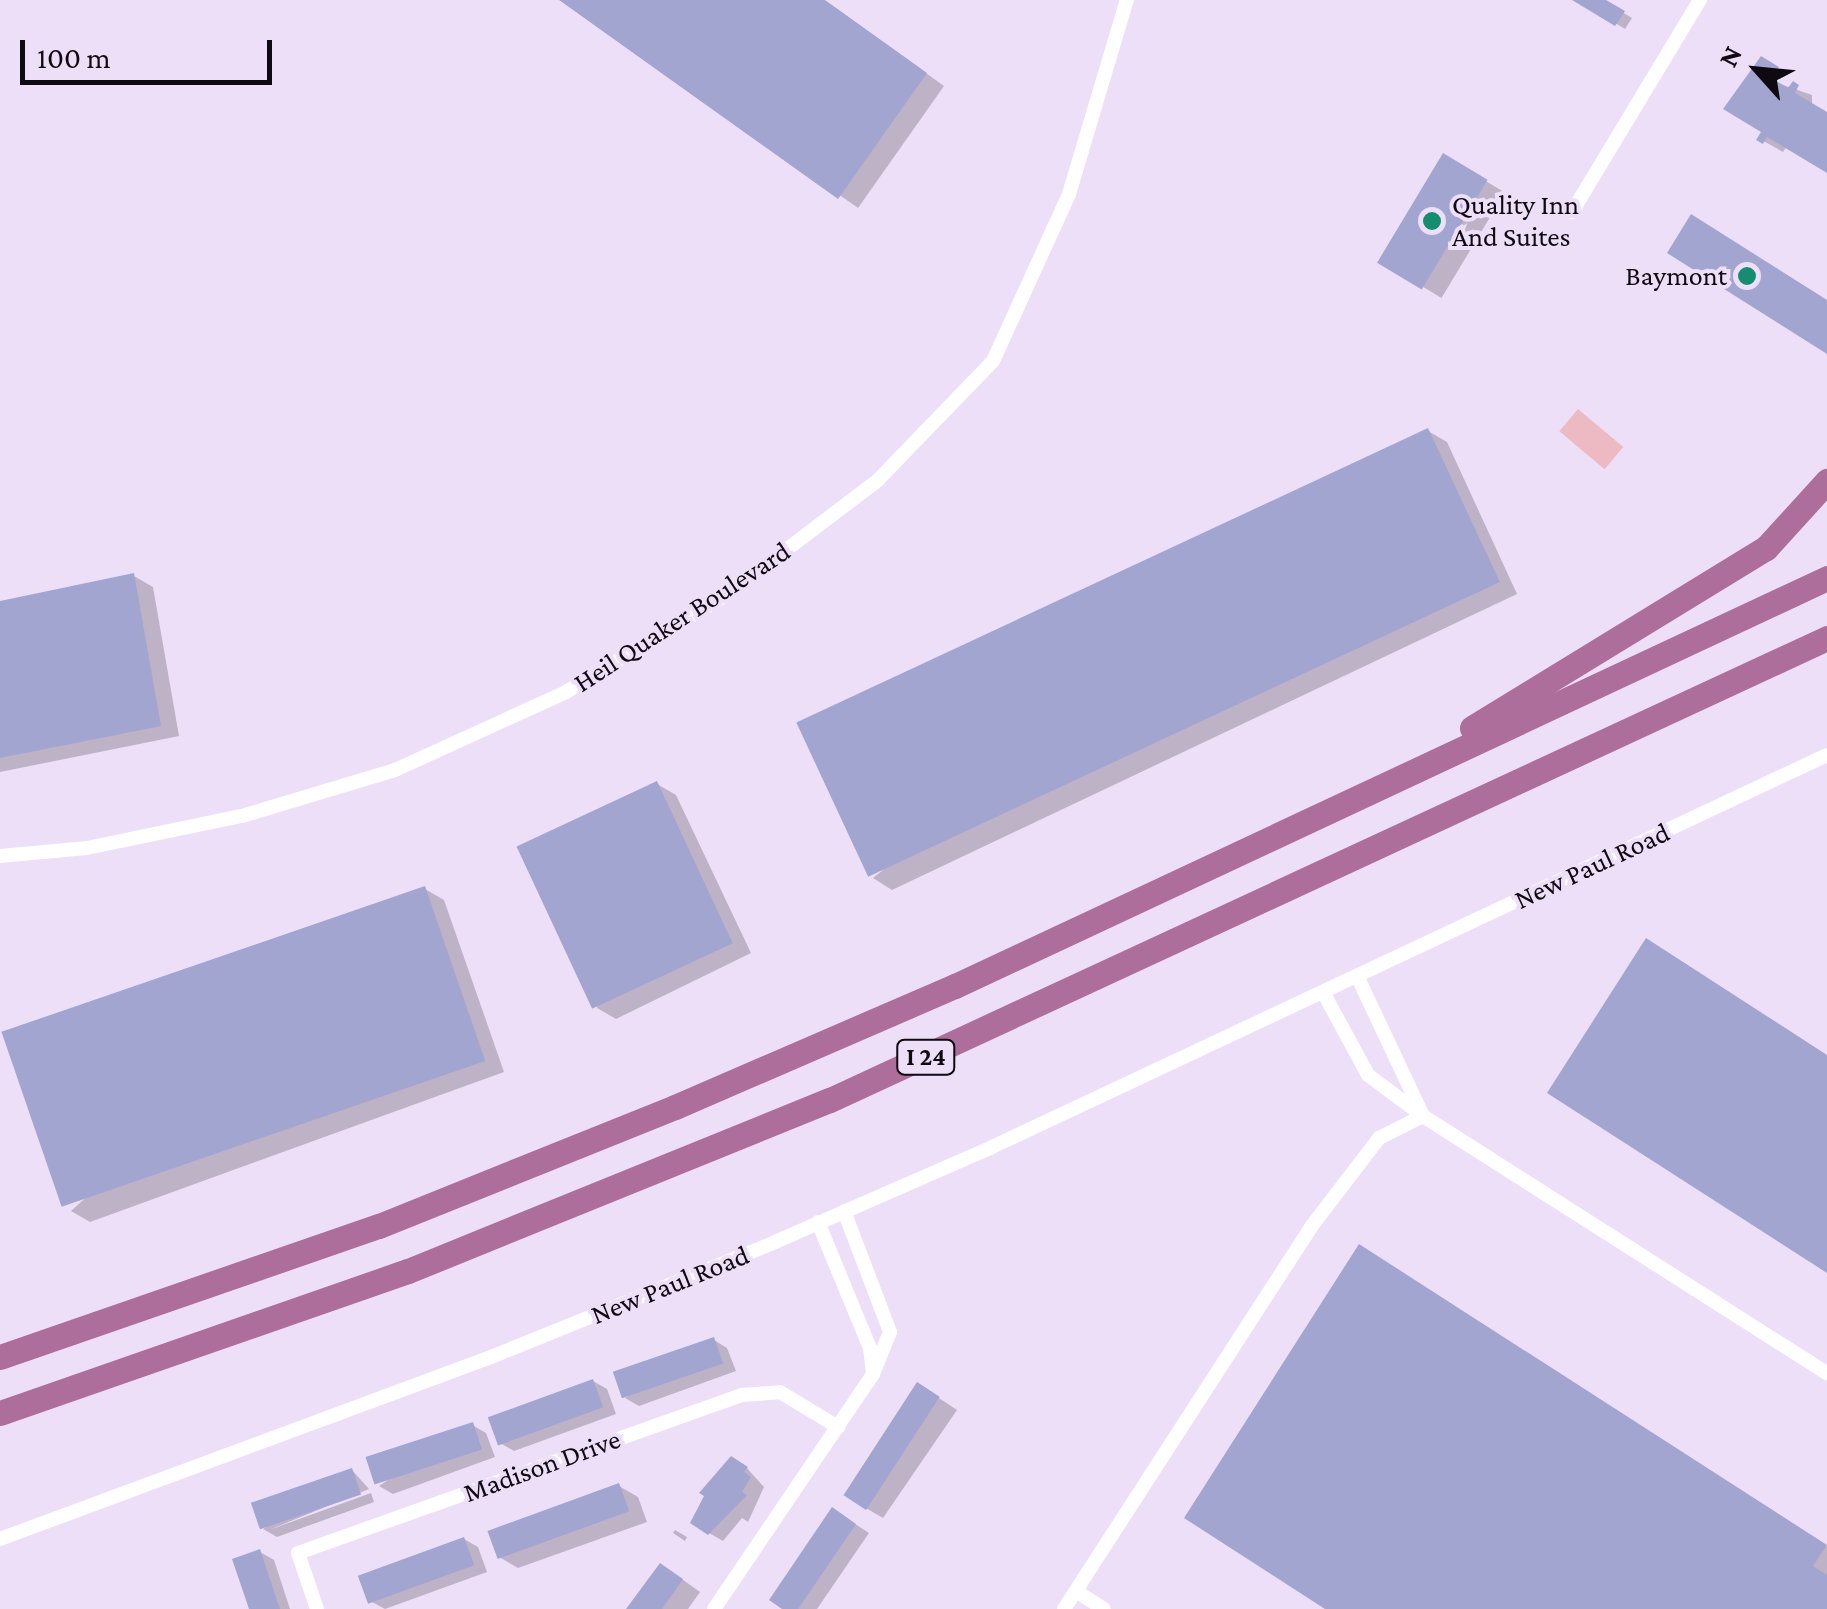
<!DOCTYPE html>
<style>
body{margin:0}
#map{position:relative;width:1827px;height:1609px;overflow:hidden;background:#eedff9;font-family:"Crimson Pro",serif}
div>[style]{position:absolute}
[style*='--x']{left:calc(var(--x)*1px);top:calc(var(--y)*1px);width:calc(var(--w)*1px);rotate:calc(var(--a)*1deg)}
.green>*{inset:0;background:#edbac3;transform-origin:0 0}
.shadow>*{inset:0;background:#0003;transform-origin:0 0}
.building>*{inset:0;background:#a3a5d1;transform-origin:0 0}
.minor>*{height:14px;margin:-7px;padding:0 7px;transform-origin:7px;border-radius:7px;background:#fff}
.motorway>*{height:25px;margin:-12.5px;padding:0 12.5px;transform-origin:12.5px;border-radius:12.5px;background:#ae6e9b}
.dots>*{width:28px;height:28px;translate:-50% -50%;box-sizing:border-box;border:5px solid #eedff9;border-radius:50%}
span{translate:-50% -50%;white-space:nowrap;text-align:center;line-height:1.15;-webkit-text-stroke:8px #eedff9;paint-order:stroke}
.shield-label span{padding:2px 8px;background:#eedff9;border:2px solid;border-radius:8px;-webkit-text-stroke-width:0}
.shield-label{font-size:25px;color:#0f0912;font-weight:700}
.poi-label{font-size:28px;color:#0f0912}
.left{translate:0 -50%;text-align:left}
.right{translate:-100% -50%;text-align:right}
.street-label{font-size:28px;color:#0f0912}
.north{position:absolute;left:1707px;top:20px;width:100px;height:100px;-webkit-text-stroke:8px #eedff9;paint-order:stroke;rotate:297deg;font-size:28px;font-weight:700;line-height:40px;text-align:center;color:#0f0912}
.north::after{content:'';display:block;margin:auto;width:35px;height:45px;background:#0f0912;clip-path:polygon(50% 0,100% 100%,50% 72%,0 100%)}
.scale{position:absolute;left:20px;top:40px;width:252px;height:45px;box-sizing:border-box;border:5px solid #0f0912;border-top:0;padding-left:12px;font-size:30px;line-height:35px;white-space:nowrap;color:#0f0912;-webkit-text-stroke:8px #eedff9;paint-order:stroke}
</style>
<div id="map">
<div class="green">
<div style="left:1578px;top:409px;width:59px;height:29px;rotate:40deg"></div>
</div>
<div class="shadow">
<div style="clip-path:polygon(563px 0,824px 0,944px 86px,858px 208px)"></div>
<div style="clip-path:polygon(1577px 0,1602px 0,1632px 18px,1625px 29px)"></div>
<div style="clip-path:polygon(1762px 59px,1781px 70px,1774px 82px,1812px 95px,1812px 105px,1827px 115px,1827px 170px,1787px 146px,1783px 152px,1760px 139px,1764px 132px,1726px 108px)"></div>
<div style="left:1444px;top:156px;width:71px;height:123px;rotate:31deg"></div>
<div style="clip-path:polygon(1428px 431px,1447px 442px,1517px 594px,892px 890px,873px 878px)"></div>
<div style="clip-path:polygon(134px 576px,153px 587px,179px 736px,0 772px,0 603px)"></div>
<div style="clip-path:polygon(657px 784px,676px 795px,751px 953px,616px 1019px,597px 1008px)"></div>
<div style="clip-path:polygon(425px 889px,444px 900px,504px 1072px,90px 1222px,71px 1211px)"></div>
<div style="clip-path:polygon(1379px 1258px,1827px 1546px,1827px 1609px,1330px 1609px)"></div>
<div style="clip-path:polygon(714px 1340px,727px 1348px,736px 1371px,639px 1406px,625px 1398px)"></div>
<div style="clip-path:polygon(593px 1381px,607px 1389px,616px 1414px,514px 1451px,500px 1443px)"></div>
<div style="clip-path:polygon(936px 1396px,957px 1410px,883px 1518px,864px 1507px)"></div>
<div style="clip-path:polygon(472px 1425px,486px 1433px,495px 1457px,393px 1494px,379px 1486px)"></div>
<div style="clip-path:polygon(746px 1467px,764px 1487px,748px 1522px,742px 1518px,723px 1541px,709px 1533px)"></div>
<div style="clip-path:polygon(352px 1470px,369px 1489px,269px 1530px,371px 1493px,374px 1502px,277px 1537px,263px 1529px)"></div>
<div style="clip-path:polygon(619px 1486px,638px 1497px,647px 1522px,518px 1568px,499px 1557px)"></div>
<div style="clip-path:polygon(846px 1518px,869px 1533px,817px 1609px,787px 1609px)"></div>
<div style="clip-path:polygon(675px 1530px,687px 1537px,685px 1541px,673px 1533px)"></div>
<div style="clip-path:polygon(464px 1539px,478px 1547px,487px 1572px,385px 1609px,370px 1601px)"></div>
<div style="clip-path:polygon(260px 1552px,274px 1560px,290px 1609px,252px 1609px)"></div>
<div style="clip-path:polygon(679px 1577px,700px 1592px,688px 1609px,631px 1609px)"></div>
</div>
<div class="building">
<div style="clip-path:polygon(559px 0,825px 0,927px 73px,838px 199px)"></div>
<div style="clip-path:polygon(1572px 0,1606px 0,1625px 11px,1615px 26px)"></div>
<div style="clip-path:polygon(1761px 56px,1779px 67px,1771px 78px,1788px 88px,1793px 81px,1799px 85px,1795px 93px,1827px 112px,1827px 173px,1767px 137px,1763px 144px,1756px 140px,1761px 132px,1723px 109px)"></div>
<div style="left:1443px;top:153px;width:52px;height:128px;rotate:31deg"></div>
<div style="clip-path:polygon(1691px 214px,1827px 300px,1827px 354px,1667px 253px)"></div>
<div style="left:1428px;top:428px;width:170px;height:697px;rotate:65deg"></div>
<div style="clip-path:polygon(134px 573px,161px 726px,0 758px,0 601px)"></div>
<div style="left:657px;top:781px;width:179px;height:155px;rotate:65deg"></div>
<div style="left:425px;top:886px;width:185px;height:448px;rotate:71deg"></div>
<div style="clip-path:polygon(1646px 938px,1827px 1055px,1827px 1273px,1547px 1093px)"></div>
<div style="clip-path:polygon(1359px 1244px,1827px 1545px,1813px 1566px,1827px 1575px,1827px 1609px,1325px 1609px,1184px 1518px)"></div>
<div style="left:714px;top:1337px;width:28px;height:107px;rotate:71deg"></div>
<div style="left:593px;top:1379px;width:30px;height:112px;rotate:70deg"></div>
<div style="left:917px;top:1382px;width:27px;height:135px;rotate:33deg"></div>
<div style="left:473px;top:1422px;width:29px;height:113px;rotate:72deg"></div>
<div style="clip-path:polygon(731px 1456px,748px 1467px,744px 1472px,751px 1477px,742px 1492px,747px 1495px,708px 1535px,690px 1523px,704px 1496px,699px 1493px)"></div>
<div style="left:352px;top:1468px;width:28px;height:107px;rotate:71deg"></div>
<div style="left:619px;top:1483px;width:30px;height:140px;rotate:70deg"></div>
<div style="clip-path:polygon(832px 1507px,856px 1524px,798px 1609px,782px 1609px,769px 1600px)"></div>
<div style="left:464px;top:1537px;width:30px;height:113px;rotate:70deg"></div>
<div style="clip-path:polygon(260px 1549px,280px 1609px,249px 1609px,232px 1559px)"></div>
<div style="clip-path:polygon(660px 1563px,683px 1579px,662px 1609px,626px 1609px)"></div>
</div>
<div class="minor">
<div style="--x:1572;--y:212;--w:248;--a:-58.9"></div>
<div style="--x:0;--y:856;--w:87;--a:-5.3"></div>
<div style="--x:87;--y:848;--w:158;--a:-11.7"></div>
<div style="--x:242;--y:816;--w:160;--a:-16.7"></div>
<div style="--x:395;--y:770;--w:188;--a:-24.5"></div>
<div style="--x:566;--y:692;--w:194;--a:-31.3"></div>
<div style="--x:732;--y:591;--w:183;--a:-37.2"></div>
<div style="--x:878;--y:480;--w:165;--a:-46"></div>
<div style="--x:993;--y:361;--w:183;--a:-65.5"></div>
<div style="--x:1069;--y:194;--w:202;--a:-73.4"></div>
<div style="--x:1323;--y:992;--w:94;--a:61.5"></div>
<div style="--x:1368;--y:1075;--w:69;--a:36.7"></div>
<div style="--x:1423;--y:1116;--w:155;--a:-115.2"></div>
<div style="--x:818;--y:1222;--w:136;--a:67.6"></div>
<div style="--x:870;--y:1348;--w:26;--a:83"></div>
<div style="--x:873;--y:1374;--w:45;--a:-68"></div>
<div style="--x:890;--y:1332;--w:129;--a:-110.8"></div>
<div style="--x:0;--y:1539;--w:524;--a:-20.34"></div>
<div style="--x:491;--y:1357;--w:306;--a:-22"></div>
<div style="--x:775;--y:1242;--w:237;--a:-23.6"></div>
<div style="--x:992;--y:1147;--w:922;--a:-25.15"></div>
<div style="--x:1076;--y:1591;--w:33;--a:33"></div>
<div style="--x:317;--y:1609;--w:59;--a:-108.7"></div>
<div style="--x:298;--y:1553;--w:470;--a:-19.6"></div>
<div style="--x:741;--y:1395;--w:39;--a:-4"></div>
<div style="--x:780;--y:1392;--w:68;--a:31.1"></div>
<div style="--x:714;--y:1609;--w:284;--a:-55.9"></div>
<div style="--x:1064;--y:1609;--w:455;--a:-57.1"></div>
<div style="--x:1311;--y:1227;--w:112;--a:-52.6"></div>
<div style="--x:1379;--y:1138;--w:49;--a:-26.6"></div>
<div style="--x:1423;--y:1116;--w:479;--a:32.5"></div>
</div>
<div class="motorway">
<div style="--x:1472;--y:728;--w:345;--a:-31.5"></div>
<div style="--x:1766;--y:548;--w:91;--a:-47.7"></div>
<div style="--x:0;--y:1357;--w:401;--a:-19.1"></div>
<div style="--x:379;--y:1226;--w:319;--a:-21.9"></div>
<div style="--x:675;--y:1107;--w:305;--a:-23.4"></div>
<div style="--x:955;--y:986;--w:963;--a:-25.07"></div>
<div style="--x:0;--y:1413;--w:432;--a:-19.2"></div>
<div style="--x:408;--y:1271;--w:455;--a:-22.1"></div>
<div style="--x:830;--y:1100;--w:1099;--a:-24.86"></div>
</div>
<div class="dots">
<div style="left:1432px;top:221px;background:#148d71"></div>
<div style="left:1747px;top:276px;background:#148d71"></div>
</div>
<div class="shield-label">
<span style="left:926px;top:1057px">I 24</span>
</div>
<div class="poi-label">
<span class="left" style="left:1452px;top:221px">Quality Inn<br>And Suites</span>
<span class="right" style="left:1727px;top:276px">Baymont</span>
</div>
<div class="street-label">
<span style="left:682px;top:617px;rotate:-33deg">Heil Quaker Boulevard</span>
<span style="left:1592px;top:866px;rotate:-25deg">New Paul Road</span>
<span style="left:670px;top:1285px;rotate:-22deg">New Paul Road</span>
<span style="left:542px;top:1466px;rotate:-20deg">Madison Drive</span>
</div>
<div class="north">N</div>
<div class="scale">100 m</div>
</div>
